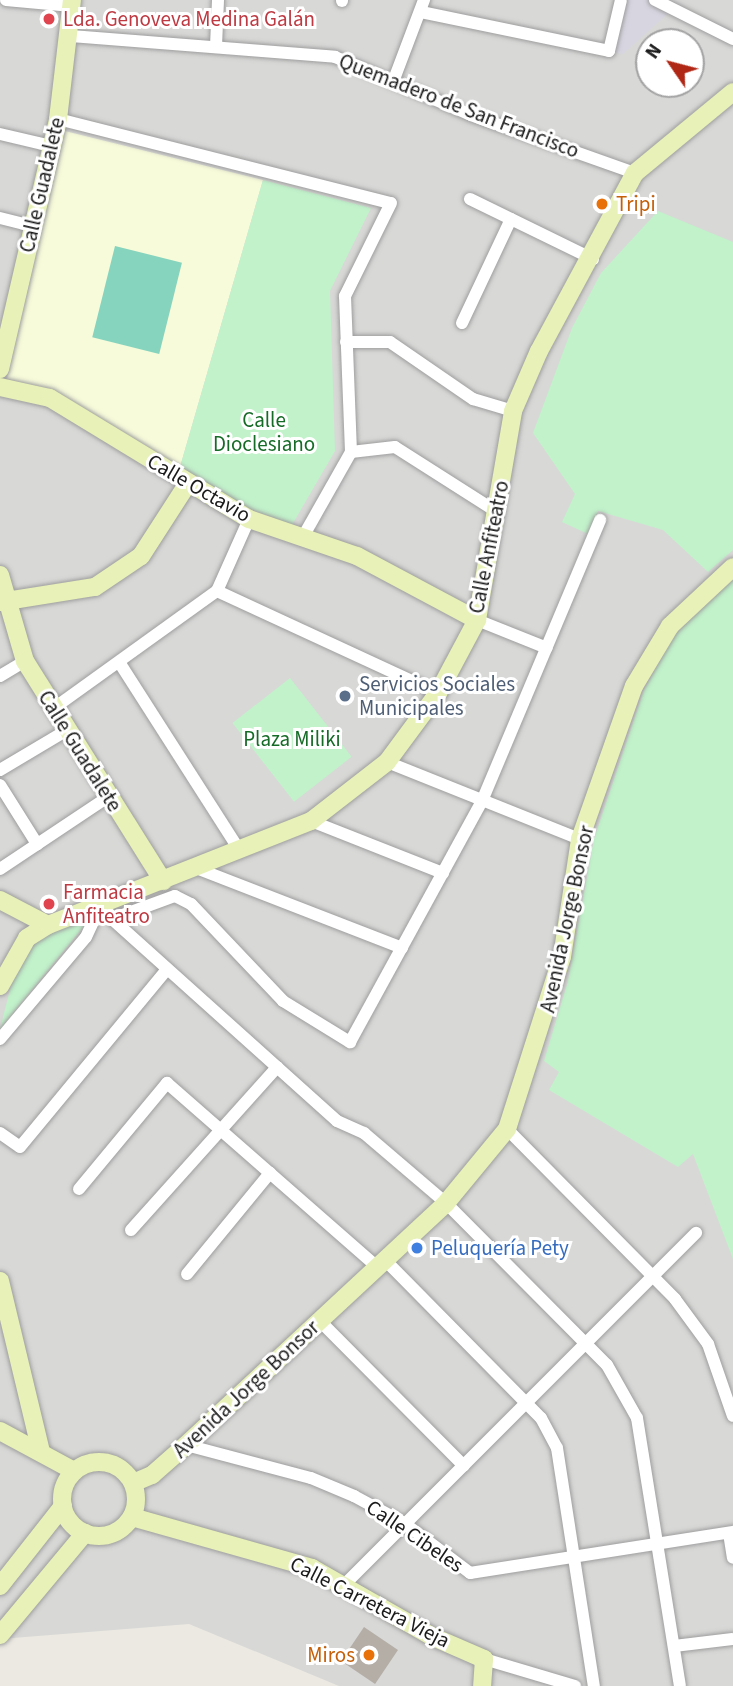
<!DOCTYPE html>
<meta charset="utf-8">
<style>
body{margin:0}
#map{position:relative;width:733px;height:1686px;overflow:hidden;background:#ebe9e1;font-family:"Source Sans 3",sans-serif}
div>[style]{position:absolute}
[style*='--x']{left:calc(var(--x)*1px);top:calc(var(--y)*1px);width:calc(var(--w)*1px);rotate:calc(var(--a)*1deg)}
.residential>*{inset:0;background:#d8d8d7}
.education>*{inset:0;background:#f7fbda}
.park>*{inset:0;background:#c1f2ca;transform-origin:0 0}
.pitch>*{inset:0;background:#86d3be;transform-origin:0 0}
.plaza>*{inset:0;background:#d7d5e0}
.building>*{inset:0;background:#b4aea7;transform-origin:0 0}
.roads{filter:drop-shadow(0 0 2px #9e9e9e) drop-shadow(0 0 2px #9e9e9e)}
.street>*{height:12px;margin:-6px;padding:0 6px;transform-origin:6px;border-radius:6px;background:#fff}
.secondary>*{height:18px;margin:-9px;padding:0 9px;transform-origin:9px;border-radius:9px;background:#e8f1b8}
.secondary>.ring{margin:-9px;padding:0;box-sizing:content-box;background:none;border:18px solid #e8f1b8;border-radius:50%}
.dots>*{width:19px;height:19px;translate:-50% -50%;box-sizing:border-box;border:4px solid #fff;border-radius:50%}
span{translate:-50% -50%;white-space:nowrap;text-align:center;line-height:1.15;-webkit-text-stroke:6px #fff;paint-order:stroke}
.health-label{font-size:21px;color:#be3a42}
.left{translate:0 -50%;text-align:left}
.street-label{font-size:21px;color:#1a1a1a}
.food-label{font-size:21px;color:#c56008}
.right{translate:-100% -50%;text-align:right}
.park-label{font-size:21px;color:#166b27}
.service-label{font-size:21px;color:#4e5e75}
.shop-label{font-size:21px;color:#366cbe}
.north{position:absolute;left:635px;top:28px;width:70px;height:70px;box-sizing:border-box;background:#fff;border:2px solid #a3a3a3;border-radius:50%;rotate:305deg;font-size:19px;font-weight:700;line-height:28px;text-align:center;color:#1a1a1a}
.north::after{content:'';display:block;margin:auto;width:24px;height:32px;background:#b02715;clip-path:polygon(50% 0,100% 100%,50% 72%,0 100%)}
</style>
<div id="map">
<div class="residential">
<div style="clip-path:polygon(evenodd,0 0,733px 0,733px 1686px,339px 1686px,189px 1624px,0 1639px,0 0,649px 42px,691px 42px,691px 84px,649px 84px,649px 42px)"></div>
</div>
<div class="education">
<div style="clip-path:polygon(65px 131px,263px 180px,180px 467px,53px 390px,7px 379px)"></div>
</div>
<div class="park">
<div style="clip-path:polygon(263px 180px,371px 208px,330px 291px,335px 451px,292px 525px,242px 506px,180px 467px)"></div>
<div style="clip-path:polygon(658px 211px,733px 242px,733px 550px,708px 572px,663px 530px,598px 511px,588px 534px,562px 522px,575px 494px,533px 433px,572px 328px,601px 273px)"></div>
<div style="clip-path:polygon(733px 579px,733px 1259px,693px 1154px,678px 1167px,549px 1090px,559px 1072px,544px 1061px,568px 981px,594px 839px,644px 690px,674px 635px)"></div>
<div style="left:290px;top:678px;width:100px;height:73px;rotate:52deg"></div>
<div style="clip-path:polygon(93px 915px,0 1029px,12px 982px,29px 950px,44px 935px)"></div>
</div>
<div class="pitch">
<div style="left:115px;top:246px;width:69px;height:94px;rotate:14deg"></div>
</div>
<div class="plaza">
<div style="clip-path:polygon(621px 0,655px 0,673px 9px,623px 54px,609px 51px)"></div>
</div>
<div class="building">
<div style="left:364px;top:1627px;width:41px;height:41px;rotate:34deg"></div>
</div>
<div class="roads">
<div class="street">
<div style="--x:6;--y:0;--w:66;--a:5.2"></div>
<div style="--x:342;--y:0;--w:1;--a:90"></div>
<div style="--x:655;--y:0;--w:87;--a:26.6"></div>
<div style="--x:421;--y:12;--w:192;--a:11.7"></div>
<div style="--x:609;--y:51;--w:52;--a:-76.8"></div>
<div style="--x:71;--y:36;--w:265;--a:4.5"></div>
<div style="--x:335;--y:57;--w:148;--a:23.1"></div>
<div style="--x:471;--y:115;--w:174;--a:19.5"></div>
<div style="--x:216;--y:46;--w:46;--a:-87.5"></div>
<div style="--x:393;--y:82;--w:88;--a:-69.3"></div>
<div style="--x:58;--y:119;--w:343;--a:14.2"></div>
<div style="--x:391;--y:203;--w:104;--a:116.3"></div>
<div style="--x:345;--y:296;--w:156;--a:87.8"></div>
<div style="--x:351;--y:452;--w:98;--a:119.5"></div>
<div style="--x:0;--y:134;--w:52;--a:13.2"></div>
<div style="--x:470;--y:199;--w:137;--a:26"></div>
<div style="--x:0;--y:218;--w:34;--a:14"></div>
<div style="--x:462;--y:323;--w:115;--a:-64.8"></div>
<div style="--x:346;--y:342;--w:44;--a:0"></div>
<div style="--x:390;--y:342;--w:101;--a:34.5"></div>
<div style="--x:473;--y:399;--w:42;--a:16.7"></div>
<div style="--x:351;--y:452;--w:44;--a:-6.5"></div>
<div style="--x:395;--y:447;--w:121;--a:32.5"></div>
<div style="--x:217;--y:591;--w:243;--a:24.8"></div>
<div style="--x:477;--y:620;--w:75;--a:21.8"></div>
<div style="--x:121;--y:665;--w:221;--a:57.4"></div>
<div style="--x:0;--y:676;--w:29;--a:-31"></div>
<div style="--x:54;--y:708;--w:201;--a:-35.7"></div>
<div style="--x:217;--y:591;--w:79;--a:-66"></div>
<div style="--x:387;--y:762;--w:208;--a:21.8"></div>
<div style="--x:0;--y:770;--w:78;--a:-30.8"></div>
<div style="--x:0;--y:785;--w:70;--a:57.9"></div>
<div style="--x:311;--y:821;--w:142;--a:21.5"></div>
<div style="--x:196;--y:868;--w:221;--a:21.2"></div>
<div style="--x:0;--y:869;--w:130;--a:-33.7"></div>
<div style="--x:102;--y:902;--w:20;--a:60"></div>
<div style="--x:112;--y:919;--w:302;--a:41.9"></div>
<div style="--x:337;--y:1121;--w:30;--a:24"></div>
<div style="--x:364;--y:1133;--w:108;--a:40.5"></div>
<div style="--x:446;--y:1203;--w:228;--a:45.2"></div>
<div style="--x:607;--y:1365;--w:61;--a:60.5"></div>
<div style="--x:637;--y:1418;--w:271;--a:80.9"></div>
<div style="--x:112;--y:919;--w:67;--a:-20.1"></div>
<div style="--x:175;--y:896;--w:18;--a:27"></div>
<div style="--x:191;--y:904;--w:134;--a:46.5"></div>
<div style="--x:283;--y:1001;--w:79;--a:31.5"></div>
<div style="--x:350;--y:1042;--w:275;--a:-61.3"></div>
<div style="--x:482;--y:801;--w:305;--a:-67.2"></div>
<div style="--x:0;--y:1039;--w:133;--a:-49.9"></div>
<div style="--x:86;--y:937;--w:38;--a:-65"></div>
<div style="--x:507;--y:1129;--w:239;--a:45.3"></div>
<div style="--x:675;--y:1299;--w:56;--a:53.7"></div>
<div style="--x:708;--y:1344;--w:76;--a:70.9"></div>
<div style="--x:0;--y:1133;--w:24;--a:35"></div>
<div style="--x:20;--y:1147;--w:231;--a:-50.4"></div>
<div style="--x:79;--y:1189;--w:138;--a:-50.3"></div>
<div style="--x:167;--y:1083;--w:279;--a:41.2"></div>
<div style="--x:131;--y:1230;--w:219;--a:-48.1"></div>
<div style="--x:385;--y:1260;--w:222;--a:45.4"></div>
<div style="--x:541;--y:1418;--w:34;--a:62"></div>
<div style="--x:557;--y:1448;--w:241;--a:81.2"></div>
<div style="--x:187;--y:1274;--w:131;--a:-50.6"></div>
<div style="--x:320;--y:1321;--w:204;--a:45.2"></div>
<div style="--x:186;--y:1445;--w:129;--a:14.8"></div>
<div style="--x:311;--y:1478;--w:47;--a:22.7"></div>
<div style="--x:354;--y:1496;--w:57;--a:28.4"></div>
<div style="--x:404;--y:1523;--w:83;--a:37.1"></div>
<div style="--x:470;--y:1573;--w:266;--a:-8.9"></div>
<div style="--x:729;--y:1533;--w:25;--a:81"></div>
<div style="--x:344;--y:1585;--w:498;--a:-45"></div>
<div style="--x:674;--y:1646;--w:59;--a:-6.8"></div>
<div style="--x:484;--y:1659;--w:95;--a:16.5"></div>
</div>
<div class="secondary">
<div style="--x:0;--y:369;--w:257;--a:-76.9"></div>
<div style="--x:58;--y:119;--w:120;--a:-83.3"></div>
<div style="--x:0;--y:387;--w:51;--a:12.4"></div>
<div style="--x:50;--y:398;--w:233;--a:31.3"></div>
<div style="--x:249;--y:519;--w:114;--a:18.9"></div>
<div style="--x:357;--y:556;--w:136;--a:28.1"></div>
<div style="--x:0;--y:575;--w:90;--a:73.8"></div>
<div style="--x:25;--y:661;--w:260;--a:57.9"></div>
<div style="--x:0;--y:602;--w:96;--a:-9"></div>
<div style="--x:95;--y:587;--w:55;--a:-34"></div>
<div style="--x:141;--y:556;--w:87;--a:-57.2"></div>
<div style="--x:0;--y:900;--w:54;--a:27.5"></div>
<div style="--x:0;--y:986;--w:55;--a:-60.6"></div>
<div style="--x:27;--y:938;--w:25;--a:-32"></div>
<div style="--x:48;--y:925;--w:283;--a:-21.6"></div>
<div style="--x:311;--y:821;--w:96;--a:-37.8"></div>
<div style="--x:387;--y:762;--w:86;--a:-53.5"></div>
<div style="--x:438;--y:693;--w:83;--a:-61.9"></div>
<div style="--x:477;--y:620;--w:212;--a:-80.2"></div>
<div style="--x:513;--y:411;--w:65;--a:-66.6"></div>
<div style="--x:539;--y:351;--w:202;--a:-61.7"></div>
<div style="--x:635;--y:173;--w:127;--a:-39.6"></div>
<div style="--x:0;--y:1281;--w:176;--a:76.5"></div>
<div style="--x:0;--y:1431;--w:84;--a:28.4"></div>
<div class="ring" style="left:62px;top:1462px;width:56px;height:56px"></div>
<div style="--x:133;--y:1483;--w:21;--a:-23"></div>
<div style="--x:152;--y:1475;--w:45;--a:-41.4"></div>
<div style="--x:186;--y:1445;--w:355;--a:-42.9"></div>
<div style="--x:446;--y:1203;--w:96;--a:-50.5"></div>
<div style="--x:507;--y:1129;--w:181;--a:-72.3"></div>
<div style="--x:562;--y:957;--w:119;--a:-81.3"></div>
<div style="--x:580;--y:839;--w:162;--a:-70.6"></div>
<div style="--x:634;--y:686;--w:70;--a:-59"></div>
<div style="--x:670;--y:626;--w:86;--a:-43.1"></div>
<div style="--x:132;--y:1517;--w:187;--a:15.8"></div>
<div style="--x:312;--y:1568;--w:137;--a:29.7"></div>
<div style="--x:431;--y:1636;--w:58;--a:23.5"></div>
<div style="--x:484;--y:1659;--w:27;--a:94"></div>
<div style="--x:0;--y:1586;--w:102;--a:-51.8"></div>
<div style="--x:0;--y:1635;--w:133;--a:-50.2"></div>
</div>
</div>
<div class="dots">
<div style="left:49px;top:19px;background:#e0444e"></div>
<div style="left:602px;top:204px;background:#e8710a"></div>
<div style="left:345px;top:696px;background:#5c6f8a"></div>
<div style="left:49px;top:904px;background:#e0444e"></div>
<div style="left:417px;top:1248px;background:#3f7fe0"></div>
<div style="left:369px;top:1655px;background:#e8710a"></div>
</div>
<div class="health-label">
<span class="left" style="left:63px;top:19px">Lda. Genoveva Medina Galán</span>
<span class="left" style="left:63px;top:904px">Farmacia<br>Anfiteatro</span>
</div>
<div class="street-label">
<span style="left:459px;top:106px;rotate:21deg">Quemadero de San Francisco</span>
<span style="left:42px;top:185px;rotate:-77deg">Calle Guadalete</span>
<span style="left:199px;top:488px;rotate:30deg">Calle Octavio</span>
<span style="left:489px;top:547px;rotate:-79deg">Calle Anfiteatro</span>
<span style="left:80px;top:751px;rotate:58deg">Calle Guadalete</span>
<span style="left:567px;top:919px;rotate:-78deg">Avenida Jorge Bonsor</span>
<span style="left:246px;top:1389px;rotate:-43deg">Avenida Jorge Bonsor</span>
<span style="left:415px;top:1536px;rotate:34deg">Calle Cibeles</span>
<span style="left:370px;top:1602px;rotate:27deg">Calle Carretera Vieja</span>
</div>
<div class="food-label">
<span class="left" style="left:616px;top:204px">Tripi</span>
<span class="right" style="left:355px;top:1655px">Miros</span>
</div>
<div class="park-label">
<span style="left:264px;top:432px">Calle<br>Dioclesiano</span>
<span style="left:292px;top:739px">Plaza Miliki</span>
</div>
<div class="service-label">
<span class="left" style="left:359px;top:696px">Servicios Sociales<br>Municipales</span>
</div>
<div class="shop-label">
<span class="left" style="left:431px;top:1248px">Peluquería Pety</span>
</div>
<div class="north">N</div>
</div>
